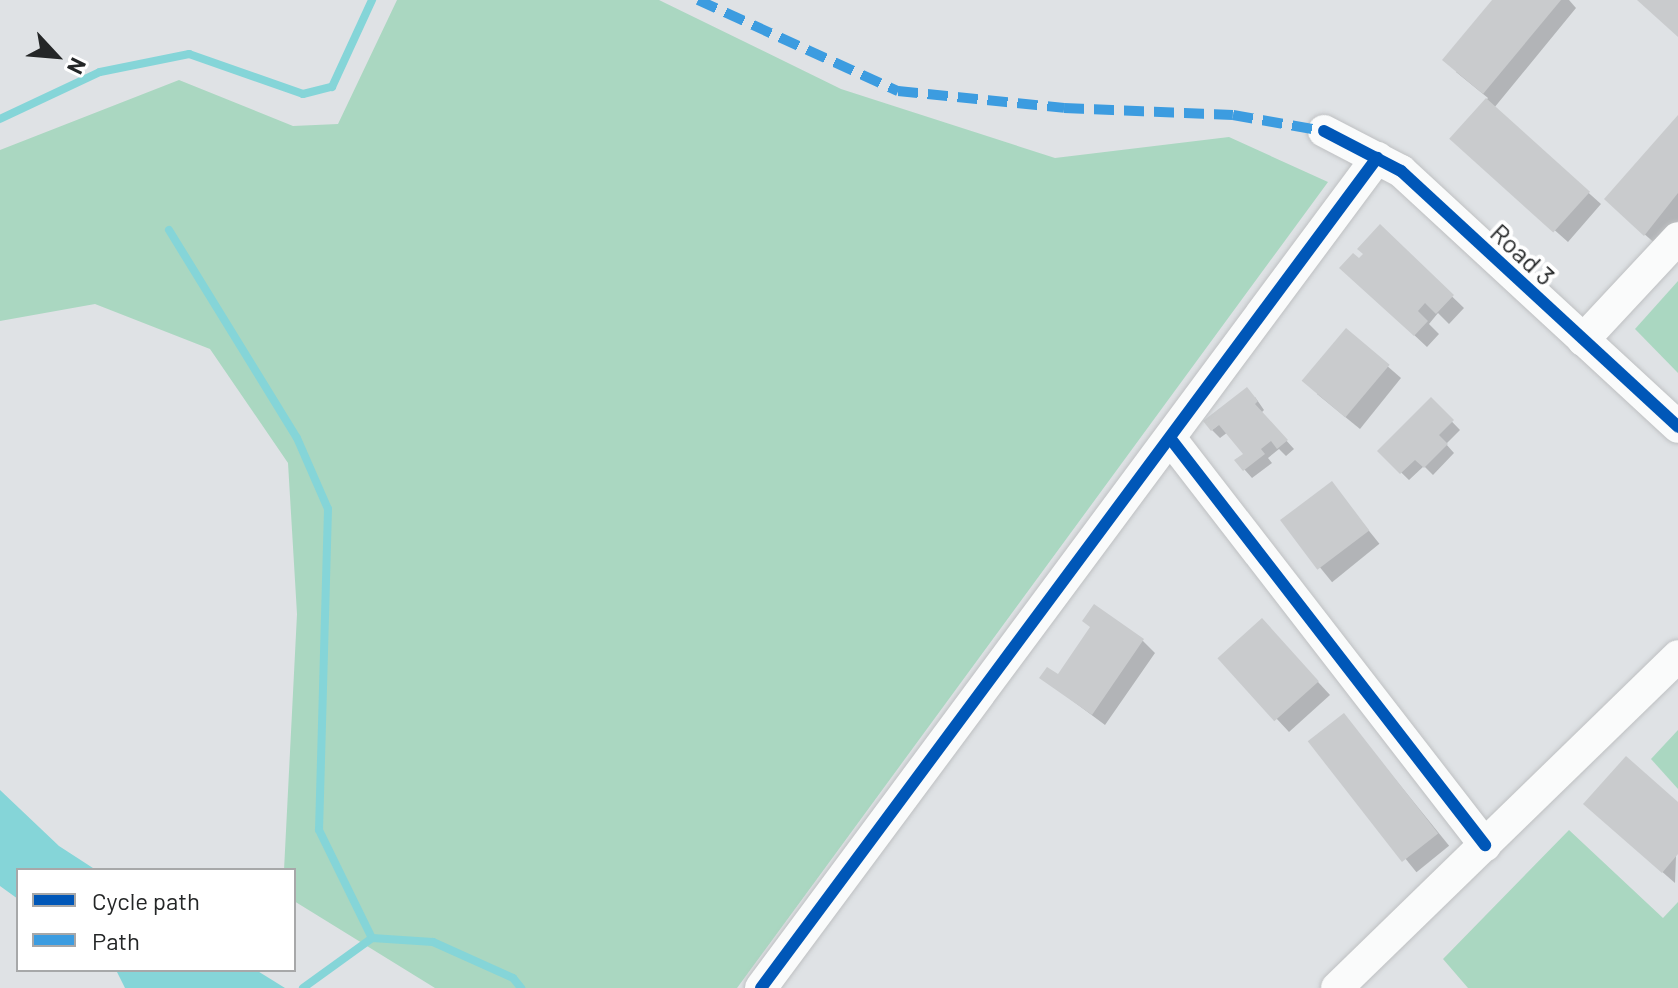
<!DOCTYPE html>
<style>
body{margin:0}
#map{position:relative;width:1678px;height:988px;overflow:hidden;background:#dfe2e5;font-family:Barlow,sans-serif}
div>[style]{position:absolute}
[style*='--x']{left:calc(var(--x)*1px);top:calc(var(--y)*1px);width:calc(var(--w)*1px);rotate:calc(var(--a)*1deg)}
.green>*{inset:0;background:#aad7c1}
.water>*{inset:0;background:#85d5d8}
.shadow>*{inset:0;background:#0003;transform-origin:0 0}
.stream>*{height:8px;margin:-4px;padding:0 4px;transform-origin:4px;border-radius:4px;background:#85d5d8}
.building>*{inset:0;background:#c9cbcd;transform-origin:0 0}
.roads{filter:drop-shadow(0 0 2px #bec0c2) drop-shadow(0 0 2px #bec0c2)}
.minor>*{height:32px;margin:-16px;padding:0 16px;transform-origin:16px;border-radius:16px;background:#fafbfb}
.quiet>*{height:10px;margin-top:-5px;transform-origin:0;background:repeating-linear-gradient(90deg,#3c9ce0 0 20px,transparent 0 30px)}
.cycleway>*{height:12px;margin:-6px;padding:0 6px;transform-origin:6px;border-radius:6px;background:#0057b8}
span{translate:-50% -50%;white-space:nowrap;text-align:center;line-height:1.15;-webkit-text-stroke:8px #fff;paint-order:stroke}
.street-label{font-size:26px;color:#242627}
.legend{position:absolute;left:16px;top:868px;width:280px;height:104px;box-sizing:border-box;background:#fff;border:2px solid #a7a8a9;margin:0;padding:10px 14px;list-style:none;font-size:24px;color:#242627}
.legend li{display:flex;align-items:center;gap:16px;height:40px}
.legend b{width:40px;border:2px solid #a7a8a9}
.north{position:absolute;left:16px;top:16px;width:80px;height:80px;-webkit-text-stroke:6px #fff;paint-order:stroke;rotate:116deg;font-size:22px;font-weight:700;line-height:32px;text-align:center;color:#242627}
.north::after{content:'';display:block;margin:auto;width:28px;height:36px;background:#242627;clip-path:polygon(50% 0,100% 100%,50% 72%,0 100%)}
</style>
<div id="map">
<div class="green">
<div style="clip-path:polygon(397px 0,659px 0,841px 89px,1055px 158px,1229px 137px,1328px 182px,737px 988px,435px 988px,294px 901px,294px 870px,284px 870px,297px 614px,288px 463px,210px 349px,95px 304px,0 321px,0 150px,179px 80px,293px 126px,338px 124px)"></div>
<div style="clip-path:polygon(1678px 281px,1678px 373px,1635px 329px)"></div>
<div style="clip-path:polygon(1678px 730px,1678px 789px,1651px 759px)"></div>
<div style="clip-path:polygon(1569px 830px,1663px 918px,1678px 902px,1678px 988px,1468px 988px,1443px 959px)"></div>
</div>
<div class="water">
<div style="clip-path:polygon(0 790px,59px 846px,96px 870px,18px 870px,18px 899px,0 886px)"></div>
<div style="clip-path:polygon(116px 970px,256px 970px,285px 988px,125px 988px)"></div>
</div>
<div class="shadow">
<div style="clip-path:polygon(1494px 0,1569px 0,1576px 8px,1494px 108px,1601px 204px,1568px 242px,1452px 139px,1488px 98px,1456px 72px)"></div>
<div style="clip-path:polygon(1678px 118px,1678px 221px,1658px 246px,1618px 211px)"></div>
<div style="clip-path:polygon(1380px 227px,1464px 308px,1449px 324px,1438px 313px,1429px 324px,1439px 334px,1427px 347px,1354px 279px)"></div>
<div style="clip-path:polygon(1347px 331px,1401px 378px,1360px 429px,1317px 394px)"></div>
<div style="clip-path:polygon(1255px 397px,1264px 410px,1261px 413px,1294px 449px,1286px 456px,1279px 449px,1268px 458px,1272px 463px,1252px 478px,1237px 461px,1245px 454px,1228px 432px,1220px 438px,1212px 430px)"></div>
<div style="clip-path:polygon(1431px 400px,1460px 430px,1446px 444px,1454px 453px,1433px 475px,1424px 466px,1409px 480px,1379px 451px)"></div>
<div style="left:1331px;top:484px;width:77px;height:61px;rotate:51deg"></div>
<div style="clip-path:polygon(1092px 628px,1143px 641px,1155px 653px,1105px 725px,1042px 678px,1058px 677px)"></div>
<div style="clip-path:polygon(1273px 633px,1330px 695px,1289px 732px,1221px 659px)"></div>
<div style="left:1344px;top:716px;width:167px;height:42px;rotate:51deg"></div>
<div style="clip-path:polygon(1678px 804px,1675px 883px,1598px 816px)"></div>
</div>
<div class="stream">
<div style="--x:0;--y:119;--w:110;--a:-25.2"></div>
<div style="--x:100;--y:72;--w:91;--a:-11.4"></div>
<div style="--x:189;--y:54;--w:121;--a:19.3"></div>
<div style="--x:303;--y:94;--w:30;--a:-14"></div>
<div style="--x:332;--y:87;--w:96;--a:-65.3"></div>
<div style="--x:169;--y:230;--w:244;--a:58.4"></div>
<div style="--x:297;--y:438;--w:77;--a:66.4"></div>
<div style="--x:328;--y:509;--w:321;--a:91.6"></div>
<div style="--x:319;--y:830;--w:120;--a:63.9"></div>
<div style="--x:303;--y:988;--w:85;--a:-35.9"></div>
<div style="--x:372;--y:938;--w:61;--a:3.8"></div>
<div style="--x:433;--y:942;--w:88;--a:24.2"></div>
<div style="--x:513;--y:978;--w:13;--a:51"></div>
</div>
<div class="building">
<div style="clip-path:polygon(1492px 0,1561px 0,1483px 94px,1442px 60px)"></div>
<div style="clip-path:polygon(1637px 0,1678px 0,1678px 37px)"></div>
<div style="left:1486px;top:98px;width:140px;height:55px;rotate:42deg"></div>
<div style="clip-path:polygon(1678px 115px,1678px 193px,1644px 236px,1604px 199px)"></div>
<div style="clip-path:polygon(1380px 224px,1454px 295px,1436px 314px,1425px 303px,1418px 311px,1428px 321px,1414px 336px,1339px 268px,1353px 253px,1359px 258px,1363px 254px,1357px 249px)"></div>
<div style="left:1346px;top:328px;width:57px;height:69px;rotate:40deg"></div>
<div style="clip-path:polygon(1247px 387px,1258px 401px,1255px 404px,1288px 440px,1277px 449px,1271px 441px,1261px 449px,1265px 454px,1243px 471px,1234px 460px,1243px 454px,1219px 425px,1211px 431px,1203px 421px)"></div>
<div style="clip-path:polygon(1431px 397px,1454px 420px,1439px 435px,1448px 444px,1424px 468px,1415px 460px,1400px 474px,1377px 451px)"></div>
<div style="left:1332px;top:481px;width:62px;height:65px;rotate:53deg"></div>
<div style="clip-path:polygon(1094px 604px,1144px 639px,1092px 715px,1039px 678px,1047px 667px,1058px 674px,1090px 627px,1082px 621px)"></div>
<div style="left:1262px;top:618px;width:85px;height:60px;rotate:48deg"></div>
<div style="left:1344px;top:713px;width:153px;height:46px;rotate:52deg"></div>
<div style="clip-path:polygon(1626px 756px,1678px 802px,1678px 854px,1662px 873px,1583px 804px)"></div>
</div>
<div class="roads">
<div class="minor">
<div style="--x:1324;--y:131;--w:87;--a:27.5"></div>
<div style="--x:1401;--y:171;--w:377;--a:42.7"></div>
<div style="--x:1583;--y:340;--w:139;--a:-47"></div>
<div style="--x:1170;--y:438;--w:515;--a:52.26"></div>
<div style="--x:761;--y:988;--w:1034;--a:-53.42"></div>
<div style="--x:1337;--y:988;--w:476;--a:-44.2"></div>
</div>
</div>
<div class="quiet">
<div style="--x:698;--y:0;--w:220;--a:24.5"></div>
<div style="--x:898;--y:91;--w:167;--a:5.8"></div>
<div style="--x:1064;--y:108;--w:169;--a:2.4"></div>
<div style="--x:1233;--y:115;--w:92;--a:10"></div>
</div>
<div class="cycleway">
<div style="--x:1324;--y:131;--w:87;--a:27.5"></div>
<div style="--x:1401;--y:171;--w:377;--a:42.7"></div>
<div style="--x:1170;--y:438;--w:515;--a:52.26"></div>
<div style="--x:761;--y:988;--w:1034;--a:-53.42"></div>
</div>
<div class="street-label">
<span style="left:1523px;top:254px;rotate:43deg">Road 3</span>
</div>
<ul class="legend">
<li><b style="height:10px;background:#0057b8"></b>Cycle path</li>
<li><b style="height:10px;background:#3c9ce0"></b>Path</li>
</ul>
<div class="north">N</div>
</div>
